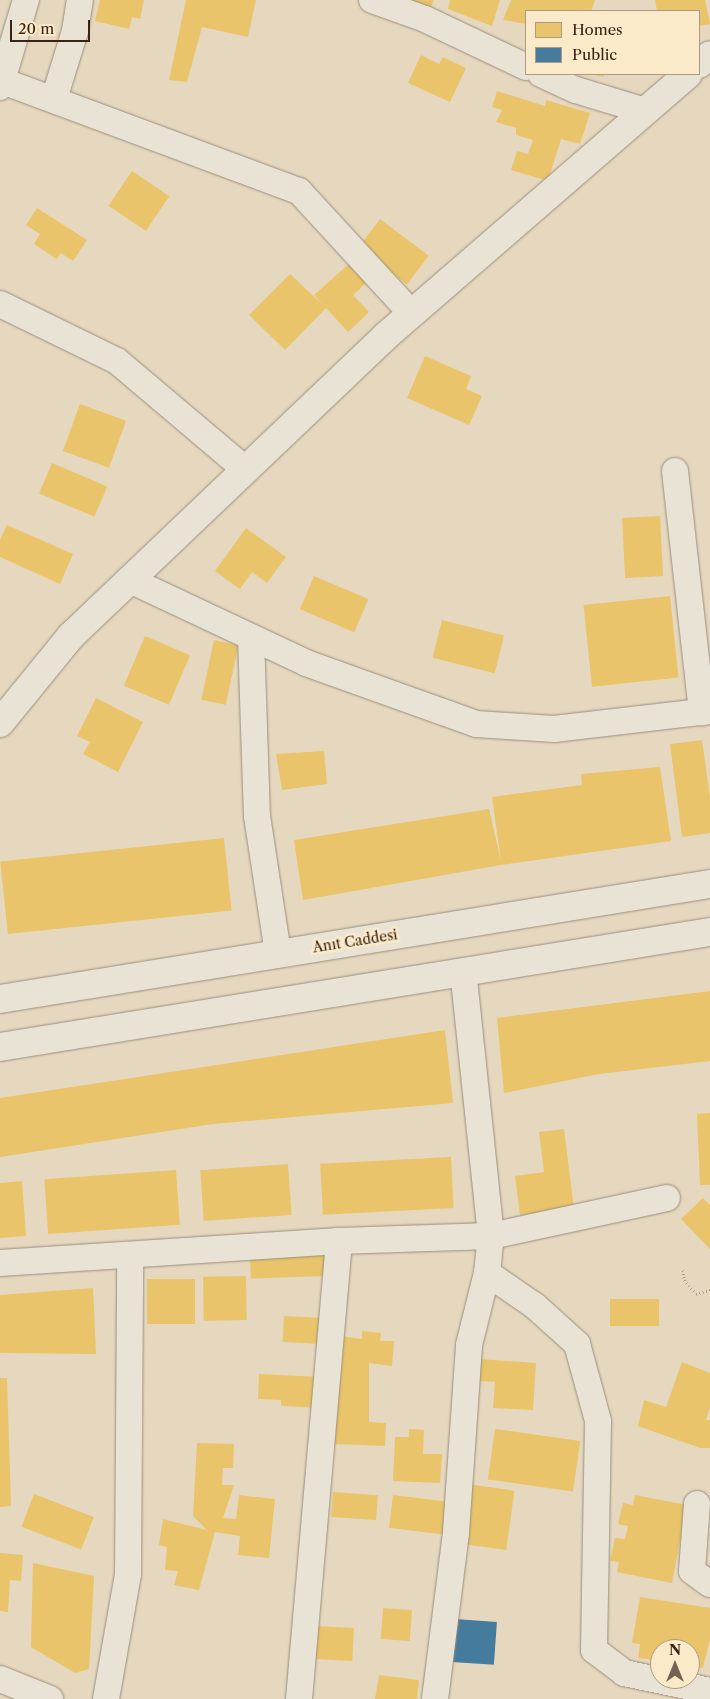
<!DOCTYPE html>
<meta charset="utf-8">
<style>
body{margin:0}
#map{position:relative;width:710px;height:1699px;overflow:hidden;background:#e6d8be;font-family:"Libre Caslon Text",serif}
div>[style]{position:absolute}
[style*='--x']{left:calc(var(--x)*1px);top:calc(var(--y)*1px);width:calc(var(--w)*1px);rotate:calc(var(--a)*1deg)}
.homes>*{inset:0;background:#e9c46a;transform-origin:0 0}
.public>*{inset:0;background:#457b9d;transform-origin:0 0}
.path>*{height:3px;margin-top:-1.5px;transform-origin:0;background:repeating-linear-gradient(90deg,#aaa296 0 1px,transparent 0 3.5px)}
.roads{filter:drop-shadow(0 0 1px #998e7e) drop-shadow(0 0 1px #998e7e)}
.minor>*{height:26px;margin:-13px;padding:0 13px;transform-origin:13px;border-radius:13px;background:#e9e3d6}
.tertiary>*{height:28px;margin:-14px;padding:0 14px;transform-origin:14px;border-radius:14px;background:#e9e3d6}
.secondary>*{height:28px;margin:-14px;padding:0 14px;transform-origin:14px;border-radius:14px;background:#e9e3d6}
span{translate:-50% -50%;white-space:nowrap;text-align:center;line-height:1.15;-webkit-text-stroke:5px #faeaca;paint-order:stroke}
.street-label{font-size:14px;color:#3a2313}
.legend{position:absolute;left:525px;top:10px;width:175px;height:65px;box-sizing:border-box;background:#faeaca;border:1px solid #ad9a81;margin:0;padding:6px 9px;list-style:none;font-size:15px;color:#3a2313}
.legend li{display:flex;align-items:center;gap:10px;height:25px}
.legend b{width:25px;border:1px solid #ad9a81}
.north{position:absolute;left:650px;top:1639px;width:50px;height:50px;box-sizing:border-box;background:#faeaca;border:1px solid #ad9a81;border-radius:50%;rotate:0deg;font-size:14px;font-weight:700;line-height:20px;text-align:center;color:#3a2313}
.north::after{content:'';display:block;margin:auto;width:18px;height:22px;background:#76624f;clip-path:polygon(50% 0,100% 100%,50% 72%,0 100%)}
.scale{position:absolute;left:10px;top:20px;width:80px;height:22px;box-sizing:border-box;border:2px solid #3a2313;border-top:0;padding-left:6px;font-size:15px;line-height:18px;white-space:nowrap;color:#3a2313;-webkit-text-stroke:4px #faeaca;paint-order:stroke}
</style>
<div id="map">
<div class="homes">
<div style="clip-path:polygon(100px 0,144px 0,140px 19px,132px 17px,129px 29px,95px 21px)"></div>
<div style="clip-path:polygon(186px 0,256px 0,248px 37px,202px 27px,187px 82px,169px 80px)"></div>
<div style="clip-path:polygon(404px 0,434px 0,430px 9px)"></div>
<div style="clip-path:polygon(450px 0,500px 0,492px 26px,448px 9px)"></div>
<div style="clip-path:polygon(511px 0,595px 0,591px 11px,526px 11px,526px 24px,503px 20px)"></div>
<div style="clip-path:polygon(655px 0,705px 0,710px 24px,699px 26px,699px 11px,657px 11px)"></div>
<div style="clip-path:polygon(421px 55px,439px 64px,443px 57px,466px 68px,450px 102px,408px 83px)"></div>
<div style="clip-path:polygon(591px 74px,604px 74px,603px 77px)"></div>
<div style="clip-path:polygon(497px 91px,545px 106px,546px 100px,590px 113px,580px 144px,561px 139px,548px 181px,511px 170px,517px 151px,528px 154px,533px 140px,516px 135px,516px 128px,496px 122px,502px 110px,492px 107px)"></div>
<div style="left:132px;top:171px;width:45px;height:42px;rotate:34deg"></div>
<div style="clip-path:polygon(37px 208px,87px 240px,73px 261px,61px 253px,57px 259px,34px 244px,40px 234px,26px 225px)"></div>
<div style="left:380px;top:219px;width:61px;height:36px;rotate:37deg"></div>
<div style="clip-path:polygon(350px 263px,367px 282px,353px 295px,369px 312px,348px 332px,326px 308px,285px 350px,249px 315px,290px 274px,323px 305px,314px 295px)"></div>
<div style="clip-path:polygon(425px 356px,471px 376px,466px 389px,482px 396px,469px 425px,407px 398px)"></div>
<div style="left:80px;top:404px;width:49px;height:50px;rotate:20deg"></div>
<div style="left:52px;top:463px;width:60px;height:33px;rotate:23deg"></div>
<div style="left:660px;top:516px;width:60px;height:38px;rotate:87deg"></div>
<div style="clip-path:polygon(7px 525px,73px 554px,60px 584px,0 557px,0 540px)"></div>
<div style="clip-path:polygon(246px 528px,286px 557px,267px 583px,252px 572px,240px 589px,215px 571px)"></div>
<div style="left:314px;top:576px;width:59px;height:36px;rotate:23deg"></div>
<div style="left:670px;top:596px;width:82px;height:87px;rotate:84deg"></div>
<div style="left:442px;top:620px;width:64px;height:39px;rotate:14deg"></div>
<div style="left:145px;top:636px;width:49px;height:54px;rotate:23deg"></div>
<div style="left:214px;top:640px;width:25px;height:61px;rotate:12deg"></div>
<div style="clip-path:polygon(96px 698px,143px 722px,118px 772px,83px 754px,90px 742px,77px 736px)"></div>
<div style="clip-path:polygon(702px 740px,710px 797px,710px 833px,682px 837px,670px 744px)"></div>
<div style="clip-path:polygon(324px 751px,327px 784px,282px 790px,276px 754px)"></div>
<div style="clip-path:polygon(660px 767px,671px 841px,501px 865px,303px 900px,294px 840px,489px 809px,501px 861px,492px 797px,582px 785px,581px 774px)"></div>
<div style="left:224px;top:838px;width:73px;height:225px;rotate:84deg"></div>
<div style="clip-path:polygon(710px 991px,710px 1061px,599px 1074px,504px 1093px,497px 1018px)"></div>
<div style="clip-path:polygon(445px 1030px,453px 1103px,213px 1124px,0 1157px,0 1098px)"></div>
<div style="clip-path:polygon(710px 1113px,710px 1185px,700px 1185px,697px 1114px)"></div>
<div style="clip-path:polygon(564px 1129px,574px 1209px,520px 1215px,515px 1176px,544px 1172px,539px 1132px)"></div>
<div style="left:451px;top:1157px;width:51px;height:131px;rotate:87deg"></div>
<div style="left:288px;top:1164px;width:51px;height:88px;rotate:86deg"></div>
<div style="left:176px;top:1170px;width:55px;height:132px;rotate:86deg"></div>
<div style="clip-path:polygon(22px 1181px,26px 1236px,0 1238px,0 1183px)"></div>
<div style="clip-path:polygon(703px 1198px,710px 1205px,710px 1249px,681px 1219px)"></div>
<div style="left:324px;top:1252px;width:24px;height:74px;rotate:88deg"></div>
<div style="left:246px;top:1276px;width:44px;height:43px;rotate:89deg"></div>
<div style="left:147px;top:1279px;width:48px;height:45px"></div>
<div style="clip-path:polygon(93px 1288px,96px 1354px,0 1353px,0 1295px)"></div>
<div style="left:610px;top:1299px;width:49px;height:27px"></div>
<div style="left:284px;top:1316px;width:38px;height:26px;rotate:3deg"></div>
<div style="clip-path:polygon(362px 1331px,381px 1333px,380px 1341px,394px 1341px,392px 1366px,369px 1363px,369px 1422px,386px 1423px,385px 1446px,335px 1444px,340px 1336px,362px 1339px)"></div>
<div style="clip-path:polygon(479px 1359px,536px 1363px,533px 1410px,493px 1408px,495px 1382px,478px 1381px)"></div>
<div style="clip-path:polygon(682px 1362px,710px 1373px,710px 1407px,706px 1420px,710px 1420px,710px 1448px,700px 1448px,638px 1426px,644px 1400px,666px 1407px)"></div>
<div style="clip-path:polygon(259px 1374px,320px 1377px,319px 1408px,281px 1406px,281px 1400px,258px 1399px)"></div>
<div style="clip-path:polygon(0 1378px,7px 1378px,11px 1506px,0 1507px)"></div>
<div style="clip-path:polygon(409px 1429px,424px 1430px,423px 1454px,442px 1454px,440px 1483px,393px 1481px,395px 1437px,409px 1437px)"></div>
<div style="left:495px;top:1429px;width:86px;height:51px;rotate:8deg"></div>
<div style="clip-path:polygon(197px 1443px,234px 1444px,233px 1468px,223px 1468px,222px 1485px,234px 1485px,223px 1518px,236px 1519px,239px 1495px,275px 1499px,269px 1558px,238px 1555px,240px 1536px,215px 1532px,199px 1590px,174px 1585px,178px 1571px,165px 1570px,167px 1547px,159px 1545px,163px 1519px,207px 1530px,193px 1516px)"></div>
<div style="left:467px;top:1484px;width:48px;height:60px;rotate:8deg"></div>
<div style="left:333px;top:1492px;width:45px;height:25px;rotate:4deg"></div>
<div style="left:34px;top:1494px;width:64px;height:35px;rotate:21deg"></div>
<div style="left:393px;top:1495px;width:57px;height:33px;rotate:7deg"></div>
<div style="clip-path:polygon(635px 1495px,687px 1505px,672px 1583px,617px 1572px,619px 1562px,610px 1561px,615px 1538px,625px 1539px,628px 1526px,618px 1524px,623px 1503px,633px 1505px)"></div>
<div style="clip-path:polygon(0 1553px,23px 1555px,21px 1581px,10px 1580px,8px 1612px,0 1611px)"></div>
<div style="clip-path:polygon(33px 1563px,94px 1576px,89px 1669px,75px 1673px,31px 1647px)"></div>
<div style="clip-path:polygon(640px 1597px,710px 1608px,710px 1639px,703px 1668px,690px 1666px,690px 1649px,660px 1649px,660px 1661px,638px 1658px,640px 1644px,632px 1643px)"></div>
<div style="left:383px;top:1608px;width:29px;height:31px;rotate:4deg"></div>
<div style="left:316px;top:1626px;width:38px;height:33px;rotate:3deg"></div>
<div style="clip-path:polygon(379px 1675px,419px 1680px,417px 1699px,375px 1699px)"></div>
</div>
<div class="public">
<div style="left:455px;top:1619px;width:42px;height:43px;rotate:4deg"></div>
</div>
<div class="path">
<div style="--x:683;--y:1270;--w:10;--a:84"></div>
<div style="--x:684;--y:1280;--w:18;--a:49"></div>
<div style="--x:696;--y:1294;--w:15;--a:-16"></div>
</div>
<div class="roads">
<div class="minor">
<div style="--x:372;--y:0;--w:56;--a:19.7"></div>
<div style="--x:425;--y:19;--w:112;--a:25.4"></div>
<div style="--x:541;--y:74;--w:38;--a:25"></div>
<div style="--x:576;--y:90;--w:72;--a:16.9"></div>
<div style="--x:0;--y:80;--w:319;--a:20.4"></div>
<div style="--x:299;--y:191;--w:167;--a:47.4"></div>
<div style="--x:0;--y:87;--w:91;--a:-73.4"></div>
<div style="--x:54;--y:99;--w:71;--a:-72.8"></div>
<div style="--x:75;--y:31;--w:31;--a:-81"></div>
<div style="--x:0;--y:304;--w:130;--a:26"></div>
<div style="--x:117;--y:361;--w:169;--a:40.2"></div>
<div style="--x:675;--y:471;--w:243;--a:83.6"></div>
<div style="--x:130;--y:580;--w:195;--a:25.2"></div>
<div style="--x:306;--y:663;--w:181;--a:19.7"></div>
<div style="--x:476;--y:724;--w:78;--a:3.7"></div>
<div style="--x:554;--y:729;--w:157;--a:-6.6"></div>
<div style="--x:251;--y:637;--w:179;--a:88.1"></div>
<div style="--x:257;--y:816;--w:139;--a:81.3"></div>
<div style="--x:0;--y:1263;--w:340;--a:-3.7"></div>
<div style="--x:339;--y:1241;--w:152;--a:-1.9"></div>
<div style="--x:491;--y:1236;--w:180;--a:-12.2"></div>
<div style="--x:487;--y:1273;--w:58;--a:34.5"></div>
<div style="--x:535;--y:1306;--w:57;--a:42.1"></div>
<div style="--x:577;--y:1344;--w:80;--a:74.7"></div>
<div style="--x:598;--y:1421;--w:229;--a:91"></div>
<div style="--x:594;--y:1650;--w:38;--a:37"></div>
<div style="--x:624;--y:1673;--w:88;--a:11.8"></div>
<div style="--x:697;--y:1504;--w:67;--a:94.3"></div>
<div style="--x:692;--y:1571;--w:22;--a:36"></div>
<div style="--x:0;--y:1679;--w:54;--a:21.8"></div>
<div style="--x:106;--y:1699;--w:127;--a:-80"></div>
<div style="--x:128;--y:1574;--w:318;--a:-89.6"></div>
<div style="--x:299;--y:1699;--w:460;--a:-85"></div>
<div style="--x:435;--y:1699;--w:168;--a:-82.8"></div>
<div style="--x:456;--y:1532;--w:187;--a:-86"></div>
<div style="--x:469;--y:1345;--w:74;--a:-76"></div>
<div style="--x:487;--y:1273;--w:37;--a:-84"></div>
<div style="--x:491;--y:1236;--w:266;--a:-96"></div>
</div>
<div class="tertiary">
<div style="--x:699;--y:64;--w:14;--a:-39"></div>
<div style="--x:0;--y:723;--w:112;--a:-50.8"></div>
<div style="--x:71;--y:636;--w:436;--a:-43.6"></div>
<div style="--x:387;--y:335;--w:398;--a:-40.9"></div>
</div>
<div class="secondary">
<div style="--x:0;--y:999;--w:719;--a:-9.2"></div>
<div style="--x:0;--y:1047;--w:719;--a:-9.2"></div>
</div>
</div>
<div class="street-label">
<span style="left:355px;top:941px;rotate:-9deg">Anıt Caddesi</span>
</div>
<ul class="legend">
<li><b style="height:14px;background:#e9c46a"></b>Homes</li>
<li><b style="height:14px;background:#457b9d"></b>Public</li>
</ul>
<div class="north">N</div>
<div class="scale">20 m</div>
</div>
